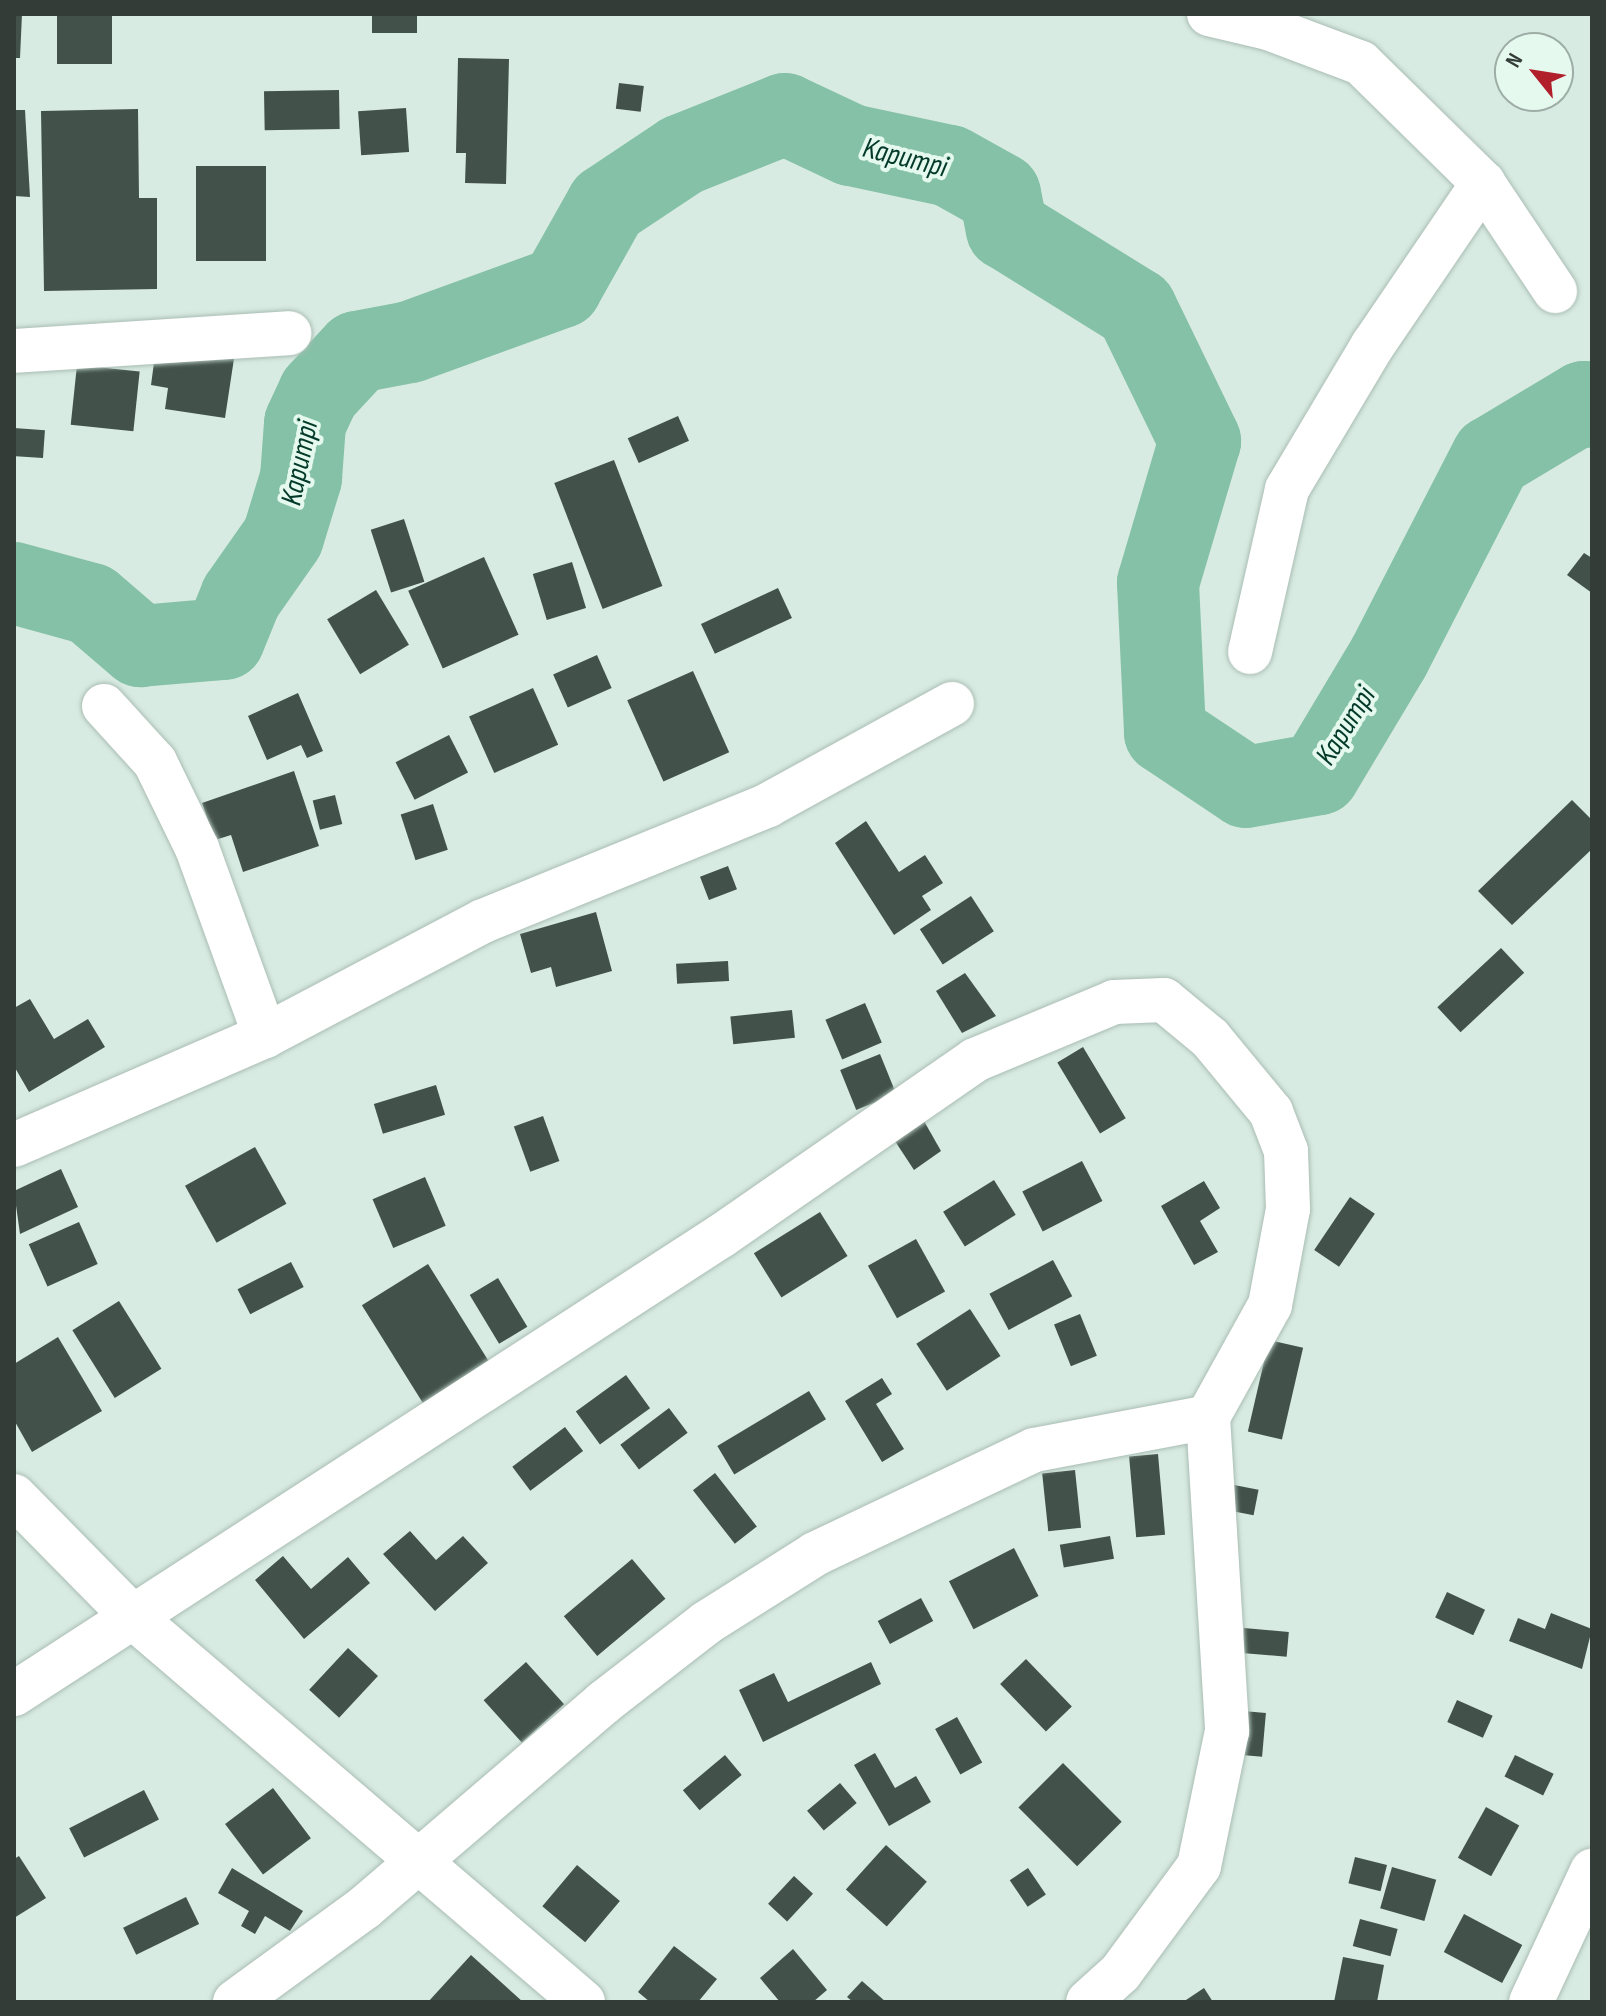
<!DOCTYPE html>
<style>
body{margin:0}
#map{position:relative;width:1606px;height:2016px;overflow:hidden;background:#d8ebe2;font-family:"Sofia Sans Condensed",sans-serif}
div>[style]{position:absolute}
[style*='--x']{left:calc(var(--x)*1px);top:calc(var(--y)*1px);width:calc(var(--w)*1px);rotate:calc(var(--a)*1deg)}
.river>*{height:82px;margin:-41px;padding:0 41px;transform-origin:41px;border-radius:41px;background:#85c1a7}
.building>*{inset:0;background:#42524b;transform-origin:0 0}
.roads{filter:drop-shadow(0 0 2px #aabdb4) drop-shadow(0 0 2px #aabdb4)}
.street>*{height:44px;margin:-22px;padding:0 22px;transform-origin:22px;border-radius:22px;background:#fff}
span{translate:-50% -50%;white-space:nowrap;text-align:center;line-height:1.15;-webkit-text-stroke:8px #e5f9ef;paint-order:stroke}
.water-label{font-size:30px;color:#043a29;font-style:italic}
.frame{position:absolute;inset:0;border:16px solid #343c38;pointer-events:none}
.north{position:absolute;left:1494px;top:32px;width:80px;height:80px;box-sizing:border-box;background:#e5f9ef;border:2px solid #9eada6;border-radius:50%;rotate:300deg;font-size:22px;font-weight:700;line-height:32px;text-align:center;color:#343c38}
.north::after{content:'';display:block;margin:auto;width:28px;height:36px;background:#b11f2b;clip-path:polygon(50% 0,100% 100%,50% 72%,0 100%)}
</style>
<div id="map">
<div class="river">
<div style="--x:14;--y:583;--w:80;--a:15.3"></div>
<div style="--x:91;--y:604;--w:65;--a:40.6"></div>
<div style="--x:140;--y:646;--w:84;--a:-4.8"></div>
<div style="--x:224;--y:639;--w:45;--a:-68"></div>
<div style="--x:241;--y:597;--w:73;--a:-55"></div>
<div style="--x:283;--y:537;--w:62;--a:-73"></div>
<div style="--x:301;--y:478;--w:55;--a:-85.8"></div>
<div style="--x:305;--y:423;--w:33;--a:-65"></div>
<div style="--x:319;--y:393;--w:56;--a:-47.2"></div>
<div style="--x:357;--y:352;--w:54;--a:-10.7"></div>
<div style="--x:410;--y:342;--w:161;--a:-20"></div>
<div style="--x:561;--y:287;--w:94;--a:-60.7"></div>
<div style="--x:607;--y:205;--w:90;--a:-33.7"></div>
<div style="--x:682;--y:155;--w:111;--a:-21.7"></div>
<div style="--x:785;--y:114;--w:73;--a:25.2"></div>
<div style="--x:851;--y:145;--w:101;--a:12"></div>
<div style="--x:950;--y:166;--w:57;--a:29.2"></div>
<div style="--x:1000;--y:194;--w:36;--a:79"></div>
<div style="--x:1007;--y:229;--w:152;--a:31.8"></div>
<div style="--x:1136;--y:309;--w:147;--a:64.1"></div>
<div style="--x:1200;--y:441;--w:148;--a:106.5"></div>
<div style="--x:1158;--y:583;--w:150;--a:87.3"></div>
<div style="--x:1165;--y:733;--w:97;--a:33.7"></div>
<div style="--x:1246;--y:787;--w:74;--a:-10.1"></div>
<div style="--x:1319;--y:774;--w:136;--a:-59.1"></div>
<div style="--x:1389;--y:657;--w:225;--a:-62.8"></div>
<div style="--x:1492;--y:457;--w:107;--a:-30.9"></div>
<div style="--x:1584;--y:402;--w:9;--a:32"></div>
</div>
<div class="building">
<div style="clip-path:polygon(14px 14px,22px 14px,20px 58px,14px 58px)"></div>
<div style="left:57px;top:14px;width:55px;height:50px"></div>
<div style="left:372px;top:14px;width:45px;height:19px"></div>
<div style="clip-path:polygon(458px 58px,509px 59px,506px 184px,465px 183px,466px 153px,456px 153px)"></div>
<div style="left:619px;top:83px;width:25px;height:26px;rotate:7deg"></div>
<div style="left:339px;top:90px;width:39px;height:75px;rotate:89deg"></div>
<div style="left:406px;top:108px;width:44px;height:48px;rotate:86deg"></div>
<div style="clip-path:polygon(138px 109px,139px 198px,157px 198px,157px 289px,44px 291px,41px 111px)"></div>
<div style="clip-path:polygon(14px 110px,25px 110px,30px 197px,14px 196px)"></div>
<div style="left:196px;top:166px;width:70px;height:95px"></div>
<div style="clip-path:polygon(157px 340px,235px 352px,225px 418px,165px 409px,168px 388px,151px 385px)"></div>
<div style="left:77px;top:365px;width:63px;height:60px;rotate:6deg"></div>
<div style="left:678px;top:416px;width:27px;height:55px;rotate:66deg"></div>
<div style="left:14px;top:428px;width:31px;height:28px;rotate:4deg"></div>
<div style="left:614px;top:460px;width:135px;height:64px;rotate:69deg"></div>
<div style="left:404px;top:519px;width:66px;height:35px;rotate:72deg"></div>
<div style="clip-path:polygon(1584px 553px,1592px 558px,1592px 593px,1567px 575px)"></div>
<div style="left:484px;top:557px;width:85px;height:83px;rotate:66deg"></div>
<div style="left:572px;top:562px;width:48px;height:41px;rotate:73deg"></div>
<div style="left:778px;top:588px;width:33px;height:85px;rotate:65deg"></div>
<div style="left:376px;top:590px;width:64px;height:57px;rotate:59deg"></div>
<div style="left:597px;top:655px;width:36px;height:48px;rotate:66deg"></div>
<div style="left:693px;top:671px;width:89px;height:72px;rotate:66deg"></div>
<div style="left:533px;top:688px;width:62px;height:70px;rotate:66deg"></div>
<div style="clip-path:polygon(298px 693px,323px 751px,307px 758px,301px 745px,267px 760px,248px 716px)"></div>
<div style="left:449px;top:735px;width:42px;height:60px;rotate:63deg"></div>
<div style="clip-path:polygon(294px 771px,319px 846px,243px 872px,231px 835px,215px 840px,202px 803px)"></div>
<div style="left:335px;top:795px;width:30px;height:23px;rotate:76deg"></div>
<div style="clip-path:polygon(1572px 800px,1592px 820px,1592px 849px,1512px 925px,1478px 891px)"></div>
<div style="left:433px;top:804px;width:48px;height:34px;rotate:72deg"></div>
<div style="clip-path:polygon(866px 821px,899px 872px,925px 855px,943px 883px,922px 896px,931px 910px,894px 935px,835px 843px)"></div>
<div style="left:728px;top:866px;width:25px;height:30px;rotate:69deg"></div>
<div style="left:971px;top:896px;width:42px;height:61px;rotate:57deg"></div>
<div style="clip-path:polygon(596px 912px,612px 971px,556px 987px,551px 967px,531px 973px,520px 934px)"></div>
<div style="left:1501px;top:948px;width:34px;height:87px;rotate:47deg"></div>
<div style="left:728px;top:961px;width:20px;height:52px;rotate:87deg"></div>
<div style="clip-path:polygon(965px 973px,996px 1016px,962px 1033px,936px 991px)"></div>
<div style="clip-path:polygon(30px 999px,54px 1039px,88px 1019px,105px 1047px,29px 1092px,14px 1066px,14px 1008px)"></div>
<div style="left:865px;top:1003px;width:43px;height:43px;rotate:67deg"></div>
<div style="left:792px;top:1010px;width:28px;height:62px;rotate:84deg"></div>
<div style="left:1083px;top:1047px;width:83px;height:30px;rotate:59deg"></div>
<div style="left:880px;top:1054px;width:43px;height:43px;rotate:68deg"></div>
<div style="left:436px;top:1085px;width:31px;height:65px;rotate:73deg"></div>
<div style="clip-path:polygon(920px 1114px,941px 1151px,914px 1170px,889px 1132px)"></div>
<div style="left:543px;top:1116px;width:48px;height:31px;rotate:70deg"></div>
<div style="left:255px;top:1147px;width:65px;height:80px;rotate:61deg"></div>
<div style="left:1082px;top:1161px;width:45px;height:67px;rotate:63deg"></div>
<div style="clip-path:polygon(61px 1169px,78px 1207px,20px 1234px,14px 1191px)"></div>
<div style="left:425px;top:1177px;width:53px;height:57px;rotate:67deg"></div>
<div style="left:994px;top:1180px;width:41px;height:60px;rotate:58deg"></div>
<div style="clip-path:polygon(1204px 1181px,1220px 1208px,1200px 1221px,1218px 1252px,1194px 1265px,1161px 1206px)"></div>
<div style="left:1350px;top:1197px;width:30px;height:64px;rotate:34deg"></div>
<div style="left:820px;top:1212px;width:52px;height:78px;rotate:58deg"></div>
<div style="left:79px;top:1222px;width:46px;height:55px;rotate:66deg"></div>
<div style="left:916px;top:1239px;width:60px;height:55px;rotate:61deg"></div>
<div style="left:1053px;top:1260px;width:41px;height:72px;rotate:62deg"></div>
<div style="left:291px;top:1262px;width:28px;height:60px;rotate:63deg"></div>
<div style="left:428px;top:1264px;width:119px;height:78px;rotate:58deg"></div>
<div style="left:498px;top:1278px;width:57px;height:33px;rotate:59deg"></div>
<div style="left:119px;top:1301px;width:80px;height:55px;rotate:58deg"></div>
<div style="left:970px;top:1309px;width:56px;height:64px;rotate:57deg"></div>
<div style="left:1080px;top:1314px;width:45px;height:28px;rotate:68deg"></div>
<div style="clip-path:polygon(58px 1337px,102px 1411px,32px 1452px,14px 1420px,14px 1364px)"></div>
<div style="left:1269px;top:1340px;width:35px;height:94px;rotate:13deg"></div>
<div style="left:626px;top:1375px;width:41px;height:62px;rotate:54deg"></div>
<div style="clip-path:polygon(882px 1378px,892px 1394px,876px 1404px,904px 1449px,882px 1462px,845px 1401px)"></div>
<div style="left:809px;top:1391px;width:33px;height:107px;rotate:59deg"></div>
<div style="left:669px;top:1408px;width:31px;height:61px;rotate:53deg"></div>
<div style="left:565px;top:1427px;width:30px;height:66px;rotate:53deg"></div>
<div style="left:1158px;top:1454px;width:81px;height:29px;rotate:85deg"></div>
<div style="left:1075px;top:1470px;width:58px;height:33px;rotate:84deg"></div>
<div style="left:715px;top:1473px;width:68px;height:28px;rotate:52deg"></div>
<div style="left:1234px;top:1485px;width:25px;height:26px;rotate:11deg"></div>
<div style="clip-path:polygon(410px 1531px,436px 1560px,463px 1536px,488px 1563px,435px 1611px,383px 1554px)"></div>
<div style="left:1110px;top:1536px;width:23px;height:51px;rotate:80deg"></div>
<div style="left:1014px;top:1548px;width:54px;height:73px;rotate:63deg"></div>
<div style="clip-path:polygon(283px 1556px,311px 1589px,348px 1557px,370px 1583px,304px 1639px,255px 1580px)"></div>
<div style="left:632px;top:1559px;width:52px;height:89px;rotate:50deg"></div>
<div style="left:1447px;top:1592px;width:42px;height:28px;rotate:25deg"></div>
<div style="left:921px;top:1598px;width:26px;height:49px;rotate:62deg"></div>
<div style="clip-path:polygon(1551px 1613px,1592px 1629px,1582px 1669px,1509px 1641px,1518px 1618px,1545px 1629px)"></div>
<div style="left:1244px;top:1628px;width:45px;height:25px;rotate:5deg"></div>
<div style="left:348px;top:1648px;width:41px;height:57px;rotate:43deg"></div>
<div style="left:1026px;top:1659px;width:66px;height:36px;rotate:46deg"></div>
<div style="left:526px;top:1662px;width:57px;height:57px;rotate:48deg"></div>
<div style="clip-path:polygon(871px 1662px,881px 1684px,763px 1742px,739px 1690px,774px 1673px,788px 1702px)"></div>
<div style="left:1457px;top:1700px;width:39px;height:24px;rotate:24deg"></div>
<div style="left:1243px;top:1711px;width:23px;height:44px;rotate:5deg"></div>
<div style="left:957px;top:1717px;width:52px;height:25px;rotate:61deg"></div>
<div style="clip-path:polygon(875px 1753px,895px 1788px,916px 1776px,931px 1802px,889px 1826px,854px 1765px)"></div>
<div style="left:725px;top:1755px;width:26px;height:55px;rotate:50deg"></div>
<div style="left:1515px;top:1755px;width:43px;height:24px;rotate:26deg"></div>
<div style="left:1063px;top:1763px;width:83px;height:63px;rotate:45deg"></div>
<div style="left:840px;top:1783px;width:26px;height:43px;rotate:50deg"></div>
<div style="left:273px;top:1788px;width:63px;height:60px;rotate:53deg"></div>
<div style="left:144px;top:1790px;width:33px;height:84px;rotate:63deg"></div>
<div style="left:1486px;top:1807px;width:38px;height:58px;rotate:29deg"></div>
<div style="left:886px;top:1845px;width:55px;height:60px;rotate:42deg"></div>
<div style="clip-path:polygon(19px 1856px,46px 1898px,14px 1918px,14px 1859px)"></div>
<div style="left:1355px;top:1857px;width:33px;height:27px;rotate:14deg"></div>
<div style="left:577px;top:1865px;width:56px;height:54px;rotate:40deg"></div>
<div style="left:1392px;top:1867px;width:46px;height:43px;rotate:16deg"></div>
<div style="clip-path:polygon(232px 1868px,303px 1911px,290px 1931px,265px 1916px,255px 1934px,241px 1926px,249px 1911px,218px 1893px)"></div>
<div style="left:1028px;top:1868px;width:32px;height:22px;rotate:56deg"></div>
<div style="left:794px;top:1876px;width:26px;height:38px;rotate:43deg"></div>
<div style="left:186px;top:1897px;width:30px;height:70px;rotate:64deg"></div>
<div style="left:1464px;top:1914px;width:66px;height:43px;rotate:28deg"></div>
<div style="left:1360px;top:1919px;width:39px;height:28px;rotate:15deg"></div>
<div style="clip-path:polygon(674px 1946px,717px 1979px,698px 2002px,650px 2002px,638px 1992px)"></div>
<div style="clip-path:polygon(793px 1949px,827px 1990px,813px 2002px,780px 2002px,760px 1978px)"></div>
<div style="clip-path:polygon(471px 1955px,523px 2002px,428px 2002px)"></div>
<div style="clip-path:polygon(1343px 1957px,1384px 1965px,1377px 2002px,1334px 2002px)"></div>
<div style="clip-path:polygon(862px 1981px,886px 2002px,853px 2002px,847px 1997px)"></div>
<div style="clip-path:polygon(1204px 1988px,1213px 2002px,1183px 2002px)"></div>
</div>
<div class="roads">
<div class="street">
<div style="--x:1209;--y:14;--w:61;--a:13.3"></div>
<div style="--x:1268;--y:28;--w:99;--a:20.6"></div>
<div style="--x:1361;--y:63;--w:171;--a:44.5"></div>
<div style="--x:1483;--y:183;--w:130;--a:56.3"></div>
<div style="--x:14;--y:351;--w:276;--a:-3.7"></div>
<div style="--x:1250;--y:652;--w:167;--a:-77.2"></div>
<div style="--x:1287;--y:489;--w:168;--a:-59.2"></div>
<div style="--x:1373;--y:345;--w:196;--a:-55.8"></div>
<div style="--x:104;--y:706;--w:76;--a:47.7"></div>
<div style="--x:155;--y:762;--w:96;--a:64"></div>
<div style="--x:197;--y:848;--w:200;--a:70.1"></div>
<div style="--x:14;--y:1145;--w:274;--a:-23.5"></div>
<div style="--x:265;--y:1036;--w:246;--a:-27.8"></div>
<div style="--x:483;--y:921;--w:308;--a:-22.1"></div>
<div style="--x:768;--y:805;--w:210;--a:-28.8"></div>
<div style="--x:14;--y:1496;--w:171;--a:45.5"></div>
<div style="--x:134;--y:1618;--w:591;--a:40.54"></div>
<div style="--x:14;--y:1694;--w:842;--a:-32.94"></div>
<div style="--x:721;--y:1236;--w:309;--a:-34.7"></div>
<div style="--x:975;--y:1060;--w:151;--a:-22.6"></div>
<div style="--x:1114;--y:1002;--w:50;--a:-2.3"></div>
<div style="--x:1164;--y:1000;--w:60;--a:39.6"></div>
<div style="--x:1210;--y:1038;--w:96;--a:50.5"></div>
<div style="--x:1271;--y:1112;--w:42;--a:69"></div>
<div style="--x:1286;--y:1151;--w:58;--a:88"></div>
<div style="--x:1288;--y:1209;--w:98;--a:100.6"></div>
<div style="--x:1270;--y:1305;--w:128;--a:119"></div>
<div style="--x:1208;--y:1417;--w:315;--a:86.5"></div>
<div style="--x:1227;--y:1731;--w:138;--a:101.7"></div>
<div style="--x:1199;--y:1866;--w:133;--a:126.4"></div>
<div style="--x:1120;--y:1973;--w:43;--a:137.8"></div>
<div style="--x:235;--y:2002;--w:160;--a:-36.1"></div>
<div style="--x:364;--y:1908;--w:315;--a:-40.6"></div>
<div style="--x:603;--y:1703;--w:130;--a:-37.8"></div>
<div style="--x:706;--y:1623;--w:129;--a:-32.3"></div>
<div style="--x:815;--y:1554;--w:242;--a:-25.4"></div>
<div style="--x:1034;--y:1450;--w:177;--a:-10.7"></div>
<div style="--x:1531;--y:2002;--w:145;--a:-65"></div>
</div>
</div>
<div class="water-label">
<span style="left:905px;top:158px;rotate:14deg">Kapumpi</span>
<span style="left:300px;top:463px;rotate:-78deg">Kapumpi</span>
<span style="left:1346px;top:726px;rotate:-58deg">Kapumpi</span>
</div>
<div class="frame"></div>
<div class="north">N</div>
</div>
